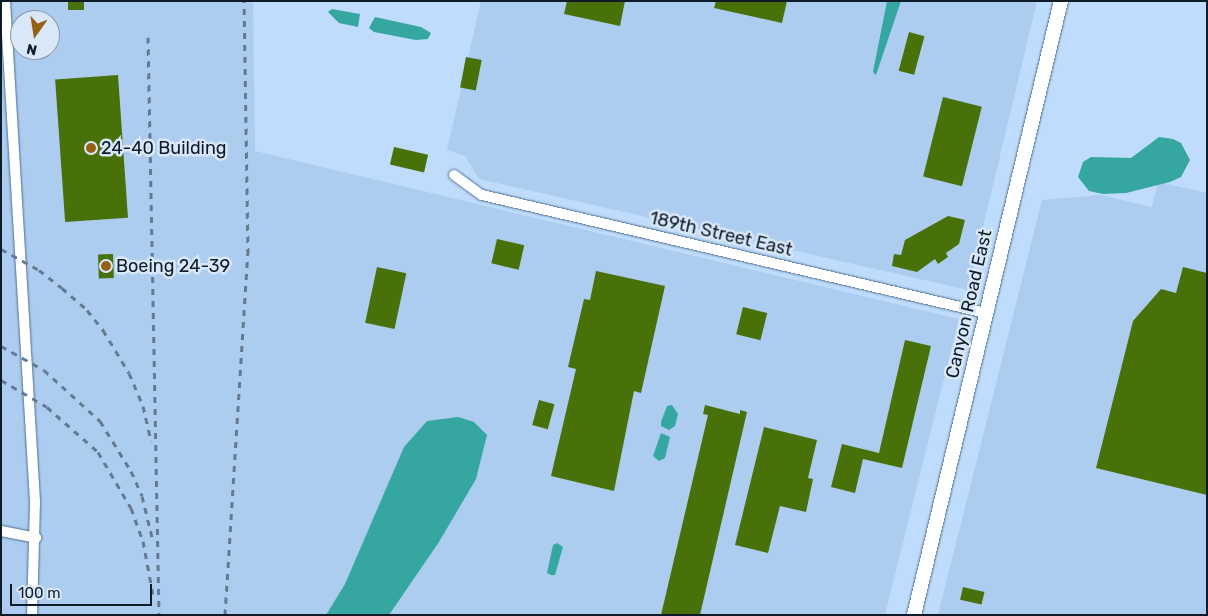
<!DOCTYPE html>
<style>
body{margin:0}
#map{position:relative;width:1208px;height:616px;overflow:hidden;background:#bfdcfc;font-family:Rubik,sans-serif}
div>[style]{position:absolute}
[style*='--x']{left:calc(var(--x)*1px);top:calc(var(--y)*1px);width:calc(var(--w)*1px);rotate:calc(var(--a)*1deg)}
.built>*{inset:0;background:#accdf0}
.water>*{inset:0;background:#36a6a1}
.building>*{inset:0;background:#48710a;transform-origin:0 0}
.roads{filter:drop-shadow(0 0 1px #4f6f92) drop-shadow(0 0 1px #4f6f92)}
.minor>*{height:10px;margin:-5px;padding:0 5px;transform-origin:5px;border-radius:5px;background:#fff}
.secondary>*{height:14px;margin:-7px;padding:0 7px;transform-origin:7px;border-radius:7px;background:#fff}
.rail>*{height:3px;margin-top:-1.5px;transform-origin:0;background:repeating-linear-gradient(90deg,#657a91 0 6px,transparent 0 12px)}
.dots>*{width:14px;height:14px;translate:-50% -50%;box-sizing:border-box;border:2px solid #d9e8f8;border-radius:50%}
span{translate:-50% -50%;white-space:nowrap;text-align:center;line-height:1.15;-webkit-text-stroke:5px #d9e8f8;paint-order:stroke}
.poi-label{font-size:18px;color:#0e1c2a}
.left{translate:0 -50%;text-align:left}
.street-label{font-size:18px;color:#0e1c2a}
.frame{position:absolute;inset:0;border:2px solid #0e1c2a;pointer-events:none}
.north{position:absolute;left:10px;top:10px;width:50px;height:50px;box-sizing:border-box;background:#d9e8f8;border:1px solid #8896a6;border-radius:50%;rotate:193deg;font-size:14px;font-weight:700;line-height:20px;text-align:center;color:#0e1c2a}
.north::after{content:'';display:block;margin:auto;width:18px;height:22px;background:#956115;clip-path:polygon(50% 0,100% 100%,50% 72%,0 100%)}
.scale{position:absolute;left:10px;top:584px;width:142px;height:22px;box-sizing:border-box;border:2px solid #0e1c2a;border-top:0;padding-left:6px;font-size:15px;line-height:18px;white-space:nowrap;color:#0e1c2a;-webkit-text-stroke:4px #d9e8f8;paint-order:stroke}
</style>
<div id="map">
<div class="built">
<div style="clip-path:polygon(evenodd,1px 1px,253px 1px,255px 151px,959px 319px,885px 615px,1px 615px,1px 1px,20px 20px,50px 20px,50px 50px,20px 50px,20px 20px)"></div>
<div style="clip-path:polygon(481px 1px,1037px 1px,968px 290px,479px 179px,465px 156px,447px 150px)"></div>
<div style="clip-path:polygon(1158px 182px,1207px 193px,1207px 615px,938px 615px,1042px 200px,1101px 195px,1152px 207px)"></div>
</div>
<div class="water">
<div style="clip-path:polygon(887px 1px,901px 1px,876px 75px,873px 72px)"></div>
<div style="clip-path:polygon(332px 9px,360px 14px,358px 27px,339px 23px,328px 12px)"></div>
<div style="clip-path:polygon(375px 17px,421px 27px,431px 33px,428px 39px,416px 40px,374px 32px,369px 28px)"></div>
<div style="clip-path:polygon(1159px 137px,1173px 139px,1181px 143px,1190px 160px,1181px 177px,1170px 182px,1126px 193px,1103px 194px,1089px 191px,1078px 177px,1083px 162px,1091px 157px,1131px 158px)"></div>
<div style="clip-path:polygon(672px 405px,678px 414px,675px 426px,669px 430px,661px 426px,661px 422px,667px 406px)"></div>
<div style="clip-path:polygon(458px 417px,474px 422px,487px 435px,476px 479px,439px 542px,389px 615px,326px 615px,345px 584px,404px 447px,427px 421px)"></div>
<div style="clip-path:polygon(661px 433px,670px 437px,665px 458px,659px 461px,653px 456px)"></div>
<div style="clip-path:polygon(557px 543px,563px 547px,555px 575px,551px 575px,547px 573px,553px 545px)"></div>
</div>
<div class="building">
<div style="left:68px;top:1px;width:16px;height:9px"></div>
<div style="clip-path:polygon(567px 1px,625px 1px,620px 26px,564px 14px)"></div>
<div style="clip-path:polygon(716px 1px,787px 1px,782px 23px,714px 8px)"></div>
<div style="left:909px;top:32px;width:16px;height:40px;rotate:15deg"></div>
<div style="left:466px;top:57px;width:16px;height:31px;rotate:11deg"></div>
<div style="left:118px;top:75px;width:143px;height:63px;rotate:86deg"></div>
<div style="left:943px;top:97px;width:40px;height:82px;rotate:14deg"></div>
<div style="left:394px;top:147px;width:35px;height:18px;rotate:13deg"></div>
<div style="clip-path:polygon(948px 216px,965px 220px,959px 244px,946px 253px,948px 257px,938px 264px,935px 259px,917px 272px,892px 266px,894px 254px,901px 255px,905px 240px)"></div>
<div style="left:497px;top:239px;width:28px;height:25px;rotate:13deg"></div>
<div style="left:113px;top:254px;width:24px;height:15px;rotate:88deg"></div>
<div style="left:377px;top:267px;width:30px;height:57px;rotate:12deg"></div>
<div style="clip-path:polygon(1183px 267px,1207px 273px,1207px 495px,1096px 468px,1133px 321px,1161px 289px,1176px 293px)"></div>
<div style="clip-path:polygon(596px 271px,665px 286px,641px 393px,634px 391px,614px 491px,551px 476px,576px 369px,568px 367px,584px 299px,590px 300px)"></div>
<div style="left:743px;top:307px;width:25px;height:28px;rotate:14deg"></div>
<div style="clip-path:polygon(905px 340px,931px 346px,902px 468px,863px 459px,855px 493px,831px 487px,842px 444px,879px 453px)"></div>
<div style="left:539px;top:400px;width:16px;height:26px;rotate:15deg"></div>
<div style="clip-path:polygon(705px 405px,740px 414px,740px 410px,747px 412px,700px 615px,661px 615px,708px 415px,703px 414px)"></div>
<div style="clip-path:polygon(764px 427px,817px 440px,808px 478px,813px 479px,806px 512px,780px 506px,768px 553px,735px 545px)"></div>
<div style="left:963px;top:587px;width:22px;height:13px;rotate:13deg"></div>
</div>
<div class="roads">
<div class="minor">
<div style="--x:5;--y:1;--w:502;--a:86.57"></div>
<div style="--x:35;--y:502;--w:113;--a:91.5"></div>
<div style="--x:454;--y:175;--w:34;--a:36"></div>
<div style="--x:482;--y:195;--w:518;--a:13.18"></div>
<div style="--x:1;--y:531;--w:36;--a:11"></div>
</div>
<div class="secondary">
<div style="--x:914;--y:615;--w:631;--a:-76.54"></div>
</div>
</div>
<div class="rail">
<div style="--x:148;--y:37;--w:578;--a:88.91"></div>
<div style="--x:1;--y:249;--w:43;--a:28.9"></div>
<div style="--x:39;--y:270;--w:29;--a:38"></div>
<div style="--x:62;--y:288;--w:33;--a:41"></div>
<div style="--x:87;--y:310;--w:26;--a:51"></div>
<div style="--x:103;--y:330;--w:50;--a:58.8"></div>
<div style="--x:129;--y:373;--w:36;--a:67"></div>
<div style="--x:143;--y:406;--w:36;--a:77"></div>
<div style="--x:1;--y:346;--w:49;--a:29.2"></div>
<div style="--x:44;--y:370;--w:76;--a:42.3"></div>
<div style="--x:100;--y:421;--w:59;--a:58.2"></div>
<div style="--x:131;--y:471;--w:27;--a:66"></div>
<div style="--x:142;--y:496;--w:46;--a:76.3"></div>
<div style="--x:1;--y:380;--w:53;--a:30.4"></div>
<div style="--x:47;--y:407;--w:68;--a:41.4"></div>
<div style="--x:98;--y:452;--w:65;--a:59.5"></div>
<div style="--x:131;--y:508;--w:35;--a:70"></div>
<div style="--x:143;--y:541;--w:55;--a:79.5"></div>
<div style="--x:225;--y:615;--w:362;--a:-86.4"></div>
<div style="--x:248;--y:254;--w:253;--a:-90.9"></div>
</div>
<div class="dots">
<div style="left:91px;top:148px;background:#956115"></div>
<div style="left:106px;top:266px;background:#956115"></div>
</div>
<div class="poi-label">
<span class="left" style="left:101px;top:148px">24-40 Building</span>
<span class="left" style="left:116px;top:266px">Boeing 24-39</span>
</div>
<div class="street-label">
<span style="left:721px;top:234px;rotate:13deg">189th Street East</span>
<span style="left:969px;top:304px;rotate:-77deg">Canyon Road East</span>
</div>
<div class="frame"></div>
<div class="north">N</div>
<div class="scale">100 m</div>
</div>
